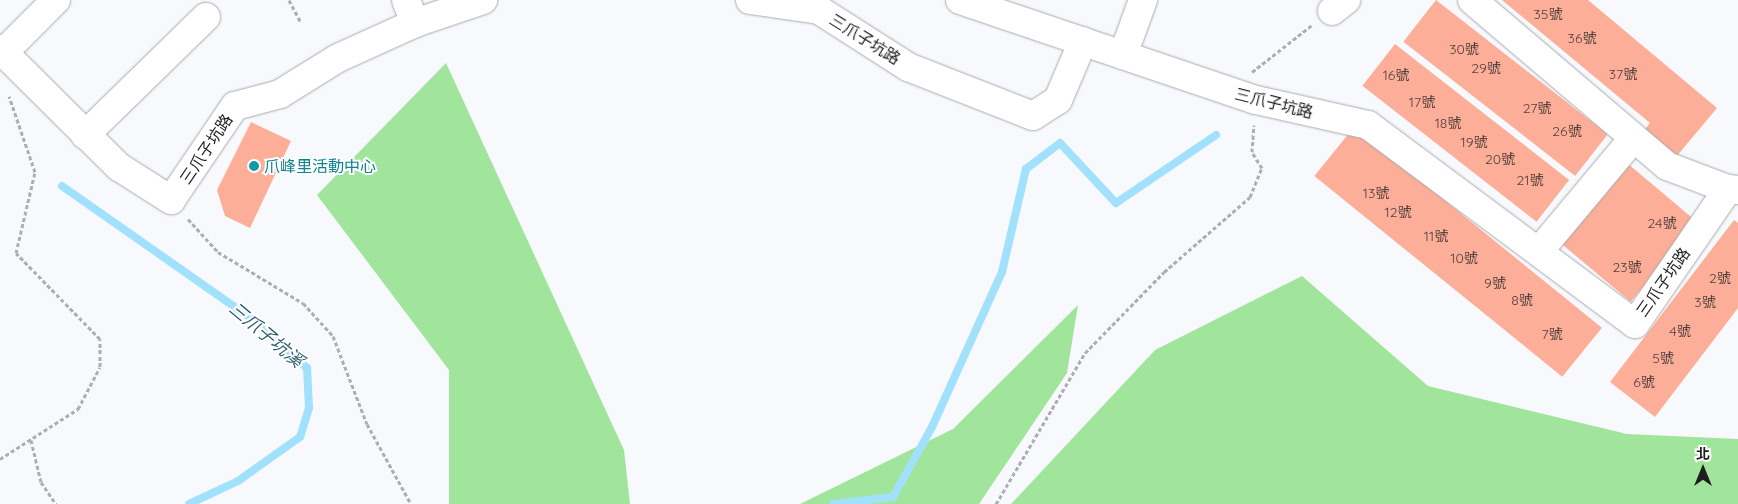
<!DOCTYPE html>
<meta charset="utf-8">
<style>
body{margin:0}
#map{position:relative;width:1738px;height:504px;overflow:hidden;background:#f7f9fd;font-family:Quicksand,"Noto Sans TC",sans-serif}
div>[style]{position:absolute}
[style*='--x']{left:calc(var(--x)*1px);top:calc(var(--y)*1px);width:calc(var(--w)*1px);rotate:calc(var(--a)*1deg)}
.green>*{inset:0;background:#a1e49c}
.stream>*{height:8px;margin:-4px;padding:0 4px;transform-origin:4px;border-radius:4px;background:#a2e1fb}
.building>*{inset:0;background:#fdae99;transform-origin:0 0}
.path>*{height:3px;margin-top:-1.5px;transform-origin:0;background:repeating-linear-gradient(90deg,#acaeb1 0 4px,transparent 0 6.5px)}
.roads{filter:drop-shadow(0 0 1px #a9abae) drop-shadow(0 0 1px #a9abae)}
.minor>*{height:28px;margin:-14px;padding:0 14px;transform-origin:14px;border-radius:14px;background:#fff}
.dots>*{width:14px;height:14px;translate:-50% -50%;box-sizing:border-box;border:2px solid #fff;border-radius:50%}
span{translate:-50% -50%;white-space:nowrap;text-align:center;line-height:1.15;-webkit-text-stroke:4px #fff;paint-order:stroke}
.number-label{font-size:14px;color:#55423e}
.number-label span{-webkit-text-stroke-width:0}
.street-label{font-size:16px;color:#1d1e1f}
.culture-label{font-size:16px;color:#0d838f}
.left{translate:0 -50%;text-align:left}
.water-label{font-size:18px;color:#2e5f71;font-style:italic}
.north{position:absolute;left:1678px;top:444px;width:50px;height:50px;-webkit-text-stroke:4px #fff;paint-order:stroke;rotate:0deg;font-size:14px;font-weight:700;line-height:20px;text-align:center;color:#1d1e1f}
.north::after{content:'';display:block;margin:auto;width:18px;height:22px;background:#1d1e1f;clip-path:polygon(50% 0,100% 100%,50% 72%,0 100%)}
</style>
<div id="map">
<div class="green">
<div style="clip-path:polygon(446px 63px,624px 450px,630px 504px,449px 504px,449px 370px,317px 195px)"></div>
<div style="clip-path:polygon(1302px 276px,1428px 386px,1627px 434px,1738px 439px,1738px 504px,1011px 504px,1155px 350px)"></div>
<div style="clip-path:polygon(1078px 305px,1067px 373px,979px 504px,800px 504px,953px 429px)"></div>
</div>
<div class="stream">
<div style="--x:62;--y:186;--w:236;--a:35"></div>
<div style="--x:255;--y:321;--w:70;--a:42.1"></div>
<div style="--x:307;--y:368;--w:40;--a:87.1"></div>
<div style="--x:309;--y:408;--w:30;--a:107"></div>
<div style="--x:300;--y:437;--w:76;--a:144.6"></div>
<div style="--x:238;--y:481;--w:54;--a:154.9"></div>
<div style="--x:833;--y:504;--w:60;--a:-6.7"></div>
<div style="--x:893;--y:497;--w:80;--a:-60.9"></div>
<div style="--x:932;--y:427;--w:170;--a:-65.7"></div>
<div style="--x:1002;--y:272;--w:106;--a:-76.9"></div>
<div style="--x:1026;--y:169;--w:43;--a:-37.4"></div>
<div style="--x:1060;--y:143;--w:82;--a:47"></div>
<div style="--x:1116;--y:203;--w:121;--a:-34.2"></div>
</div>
<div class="building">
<div style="left:1436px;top:0;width:218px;height:53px;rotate:38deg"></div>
<div style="clip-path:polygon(1502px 0,1588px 0,1717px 108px,1671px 163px,1639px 136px,1650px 123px)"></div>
<div style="left:1395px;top:44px;width:221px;height:53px;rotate:38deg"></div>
<div style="clip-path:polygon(251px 122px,291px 141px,250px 228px,225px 216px,217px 190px)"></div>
<div style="left:1354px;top:127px;width:319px;height:63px;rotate:39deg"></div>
<div style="left:1627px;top:163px;width:92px;height:104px;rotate:40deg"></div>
<div style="clip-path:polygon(1734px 220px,1738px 223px,1738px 308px,1655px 417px,1610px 382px)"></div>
</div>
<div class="path">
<div style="--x:289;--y:0;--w:24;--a:62"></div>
<div style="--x:1252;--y:72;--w:76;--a:-38.1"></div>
<div style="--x:188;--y:219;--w:45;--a:47.7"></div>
<div style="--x:218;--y:252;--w:99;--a:31"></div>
<div style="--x:303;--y:303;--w:45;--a:47.7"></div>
<div style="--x:333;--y:336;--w:94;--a:68.9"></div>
<div style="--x:367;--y:424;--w:91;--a:61.2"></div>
<div style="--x:31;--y:440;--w:43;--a:76.6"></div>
<div style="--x:41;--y:482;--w:27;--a:56"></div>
<div style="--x:0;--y:459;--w:93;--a:-32.7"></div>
<div style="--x:78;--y:409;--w:47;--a:-62.4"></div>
<div style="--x:100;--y:367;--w:28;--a:-90"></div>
<div style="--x:100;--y:339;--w:120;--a:-134.3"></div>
<div style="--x:16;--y:253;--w:83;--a:-76.8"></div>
<div style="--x:35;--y:172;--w:80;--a:-108.9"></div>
<div style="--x:996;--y:504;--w:175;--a:-59.5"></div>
<div style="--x:1085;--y:353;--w:113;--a:-45.7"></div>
<div style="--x:1164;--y:272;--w:114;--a:-41.1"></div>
<div style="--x:1250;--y:197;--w:31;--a:-68"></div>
<div style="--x:1262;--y:168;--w:19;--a:-122"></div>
<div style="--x:1252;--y:152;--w:27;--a:-86"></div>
</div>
<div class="roads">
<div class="minor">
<div style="--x:406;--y:0;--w:25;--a:69"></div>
<div style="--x:750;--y:0;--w:70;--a:8.2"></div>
<div style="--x:819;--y:10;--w:106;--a:32.6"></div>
<div style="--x:908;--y:67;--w:134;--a:21.4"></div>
<div style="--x:1033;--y:116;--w:30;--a:-33"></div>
<div style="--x:1058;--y:100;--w:64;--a:-67"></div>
<div style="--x:960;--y:0;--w:312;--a:18.7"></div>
<div style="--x:1256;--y:100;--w:115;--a:12.6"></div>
<div style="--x:1368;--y:125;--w:333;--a:36.7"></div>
<div style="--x:1635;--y:324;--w:164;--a:-55.4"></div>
<div style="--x:1728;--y:189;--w:10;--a:6"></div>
<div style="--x:1472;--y:0;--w:256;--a:40.4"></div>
<div style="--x:1667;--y:166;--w:65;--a:20.7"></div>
<div style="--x:1332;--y:11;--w:18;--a:-38"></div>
<div style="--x:0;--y:49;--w:168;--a:44.8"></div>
<div style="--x:119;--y:167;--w:62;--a:32.4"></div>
<div style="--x:171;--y:200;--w:114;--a:-55.8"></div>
<div style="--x:235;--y:106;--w:47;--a:-14.9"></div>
<div style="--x:280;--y:94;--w:68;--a:-31.8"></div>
<div style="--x:338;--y:58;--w:85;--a:-24.4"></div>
<div style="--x:415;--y:23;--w:72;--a:-18.7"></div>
<div style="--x:3;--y:53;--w:75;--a:-45"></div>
<div style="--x:1123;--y:55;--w:59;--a:-70"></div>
<div style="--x:85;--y:135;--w:169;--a:-44.3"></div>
<div style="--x:1540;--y:250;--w:143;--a:-50.1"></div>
</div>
</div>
<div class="dots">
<div style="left:254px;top:166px;background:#0f9aa8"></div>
</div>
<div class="number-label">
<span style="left:1548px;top:14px">35號</span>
<span style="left:1582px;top:38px">36號</span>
<span style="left:1464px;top:49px">30號</span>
<span style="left:1486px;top:68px">29號</span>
<span style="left:1623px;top:74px">37號</span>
<span style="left:1396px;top:75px">16號</span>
<span style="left:1422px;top:102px">17號</span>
<span style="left:1537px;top:108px">27號</span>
<span style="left:1448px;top:123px">18號</span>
<span style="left:1567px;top:131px">26號</span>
<span style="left:1474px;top:142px">19號</span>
<span style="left:1500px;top:159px">20號</span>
<span style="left:1530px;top:180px">21號</span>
<span style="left:1376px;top:193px">13號</span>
<span style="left:1398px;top:212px">12號</span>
<span style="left:1662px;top:223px">24號</span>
<span style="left:1436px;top:236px">11號</span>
<span style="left:1464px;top:258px">10號</span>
<span style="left:1627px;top:267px">23號</span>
<span style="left:1720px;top:278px">2號</span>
<span style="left:1495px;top:283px">9號</span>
<span style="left:1522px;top:300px">8號</span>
<span style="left:1705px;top:302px">3號</span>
<span style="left:1680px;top:331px">4號</span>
<span style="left:1552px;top:334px">7號</span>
<span style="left:1663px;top:358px">5號</span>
<span style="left:1644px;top:382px">6號</span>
</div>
<div class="street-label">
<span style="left:865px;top:39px;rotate:32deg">三爪子坑路</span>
<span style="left:1274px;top:103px;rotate:14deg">三爪子坑路</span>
<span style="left:206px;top:149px;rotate:-56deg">三爪子坑路</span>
<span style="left:1663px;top:282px;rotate:-55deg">三爪子坑路</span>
</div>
<div class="culture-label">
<span class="left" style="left:264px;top:166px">爪峰里活動中心</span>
</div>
<div class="water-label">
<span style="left:266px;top:335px;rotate:40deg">三爪子坑溪</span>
</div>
<div class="north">北</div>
</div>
